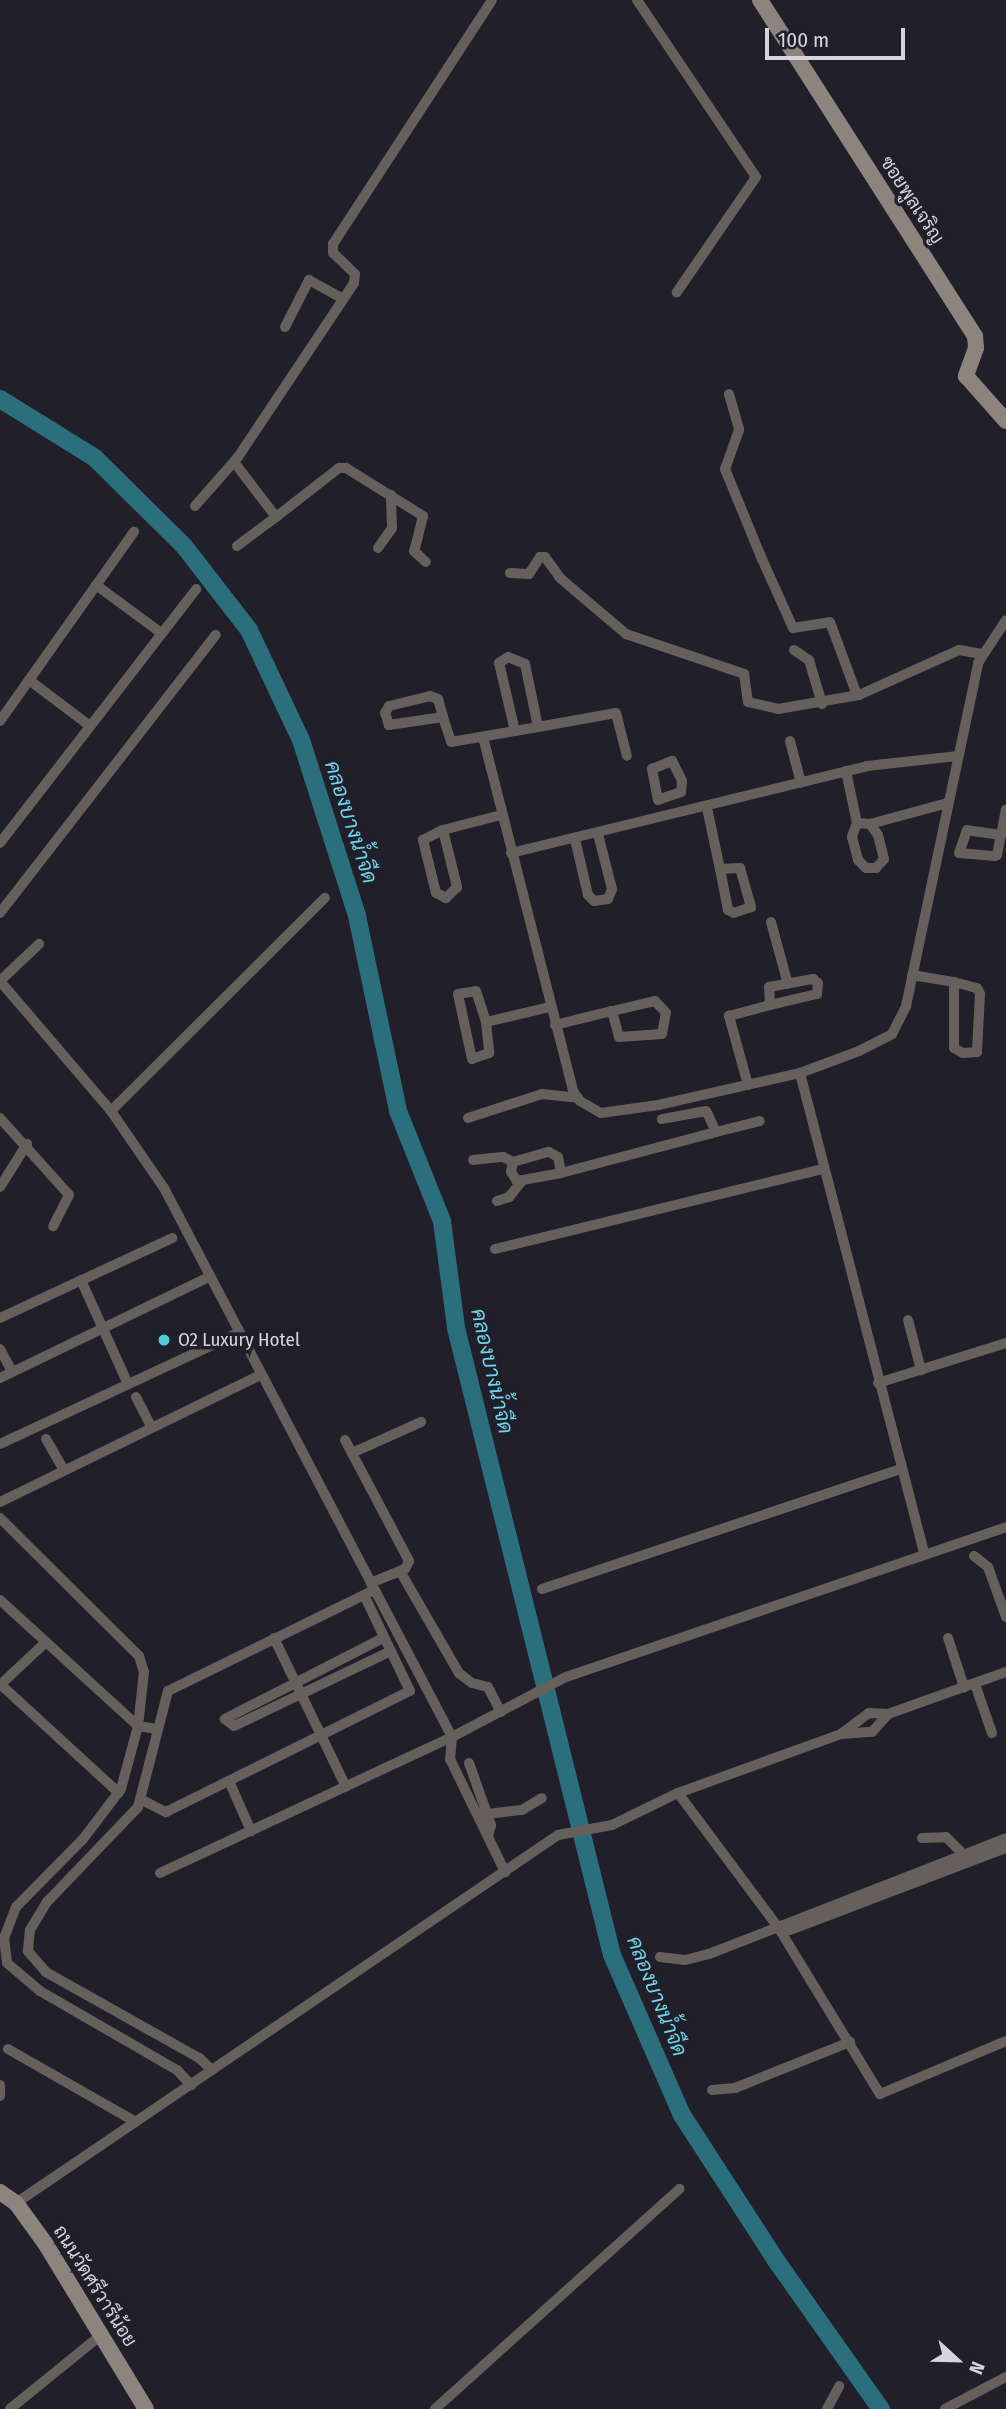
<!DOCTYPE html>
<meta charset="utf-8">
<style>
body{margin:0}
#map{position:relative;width:1006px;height:2409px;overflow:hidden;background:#211f2a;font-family:"Fira Sans Condensed",Sarabun,sans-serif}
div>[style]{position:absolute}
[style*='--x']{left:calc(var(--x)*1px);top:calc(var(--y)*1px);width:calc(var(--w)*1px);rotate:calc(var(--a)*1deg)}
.river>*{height:18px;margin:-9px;padding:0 9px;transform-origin:9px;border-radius:9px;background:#2a6f7b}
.street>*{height:10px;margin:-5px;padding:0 5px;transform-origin:5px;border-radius:5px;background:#65605c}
.secondary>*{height:16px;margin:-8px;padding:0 8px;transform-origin:8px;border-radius:8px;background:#8c847d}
.dots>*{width:19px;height:19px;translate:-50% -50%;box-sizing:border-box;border:4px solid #211f2a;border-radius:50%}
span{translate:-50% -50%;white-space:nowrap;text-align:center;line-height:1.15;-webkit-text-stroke:7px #211f2a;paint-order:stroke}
.street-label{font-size:19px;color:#d6d4dc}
.poi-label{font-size:19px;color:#d6d4dc}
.left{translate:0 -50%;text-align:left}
.water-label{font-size:21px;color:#6dd6e9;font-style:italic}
.north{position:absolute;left:922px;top:2325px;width:70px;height:70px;-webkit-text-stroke:5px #211f2a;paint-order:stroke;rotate:112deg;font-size:19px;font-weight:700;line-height:28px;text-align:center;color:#d6d4dc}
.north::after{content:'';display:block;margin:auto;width:24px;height:32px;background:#d6d4dc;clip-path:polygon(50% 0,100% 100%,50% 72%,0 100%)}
.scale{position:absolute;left:765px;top:28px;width:140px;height:32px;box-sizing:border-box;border:4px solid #d6d4dc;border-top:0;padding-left:9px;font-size:21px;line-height:24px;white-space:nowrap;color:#d6d4dc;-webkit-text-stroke:5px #211f2a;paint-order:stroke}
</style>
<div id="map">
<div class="river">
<div style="--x:0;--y:399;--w:112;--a:31.8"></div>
<div style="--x:95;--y:458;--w:125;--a:44.7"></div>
<div style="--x:184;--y:546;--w:106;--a:52.3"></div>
<div style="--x:249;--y:630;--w:122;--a:64.7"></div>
<div style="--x:301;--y:740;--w:185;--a:72.3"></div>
<div style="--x:357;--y:916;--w:199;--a:78.1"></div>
<div style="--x:398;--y:1111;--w:118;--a:68.2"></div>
<div style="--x:442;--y:1221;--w:108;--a:82.5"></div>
<div style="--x:456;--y:1328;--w:646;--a:76.03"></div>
<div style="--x:612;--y:1955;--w:175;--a:66.4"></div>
<div style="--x:682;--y:2115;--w:171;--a:57.1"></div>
<div style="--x:775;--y:2259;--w:184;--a:54.8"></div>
</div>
<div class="street">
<div style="--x:637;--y:0;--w:213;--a:56.1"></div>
<div style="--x:756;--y:177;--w:140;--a:124.5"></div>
<div style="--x:285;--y:327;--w:53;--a:-62.9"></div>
<div style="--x:309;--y:280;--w:39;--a:29"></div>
<div style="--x:729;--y:394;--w:37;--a:74"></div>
<div style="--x:739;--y:430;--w:41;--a:109.7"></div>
<div style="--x:725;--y:469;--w:97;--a:67.7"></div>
<div style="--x:762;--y:559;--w:76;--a:65.8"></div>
<div style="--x:793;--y:628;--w:37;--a:-9"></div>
<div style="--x:830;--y:622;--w:78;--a:69.7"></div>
<div style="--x:234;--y:462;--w:69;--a:52.6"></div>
<div style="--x:276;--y:517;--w:80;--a:-37.9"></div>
<div style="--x:339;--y:468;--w:7;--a:0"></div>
<div style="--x:346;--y:468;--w:91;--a:31.9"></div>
<div style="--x:423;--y:516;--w:36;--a:104"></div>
<div style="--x:414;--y:551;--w:16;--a:43"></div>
<div style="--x:195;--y:506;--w:65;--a:-48.7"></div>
<div style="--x:238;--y:457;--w:209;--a:-56.3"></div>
<div style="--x:354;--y:283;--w:9;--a:-84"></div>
<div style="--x:355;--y:274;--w:30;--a:-136"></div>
<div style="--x:333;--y:253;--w:9;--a:-90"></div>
<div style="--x:333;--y:244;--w:291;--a:-56.9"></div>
<div style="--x:237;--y:546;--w:49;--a:-36.6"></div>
<div style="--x:378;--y:548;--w:24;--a:-55"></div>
<div style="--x:392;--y:528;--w:33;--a:-92"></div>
<div style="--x:510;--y:573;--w:19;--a:3"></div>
<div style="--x:529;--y:574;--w:20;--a:-57"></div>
<div style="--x:540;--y:557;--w:5;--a:0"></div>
<div style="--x:545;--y:557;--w:26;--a:54"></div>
<div style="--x:560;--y:578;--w:87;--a:40.3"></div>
<div style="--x:626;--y:634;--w:125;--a:18.7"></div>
<div style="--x:744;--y:674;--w:28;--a:82"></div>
<div style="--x:748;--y:702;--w:31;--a:13"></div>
<div style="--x:778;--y:709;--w:82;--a:-9.8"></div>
<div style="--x:859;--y:695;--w:110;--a:-24.2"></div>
<div style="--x:959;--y:650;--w:23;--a:10"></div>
<div style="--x:96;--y:585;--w:81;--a:36.4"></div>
<div style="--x:794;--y:650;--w:18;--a:34"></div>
<div style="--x:809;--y:660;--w:46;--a:73.5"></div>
<div style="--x:508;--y:657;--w:18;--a:22"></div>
<div style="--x:525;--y:664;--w:64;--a:78.3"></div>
<div style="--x:538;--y:727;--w:23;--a:170"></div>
<div style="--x:515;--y:731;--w:70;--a:-103.2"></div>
<div style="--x:499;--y:663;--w:11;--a:-34"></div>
<div style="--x:29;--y:680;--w:76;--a:37"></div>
<div style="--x:430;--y:696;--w:9;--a:21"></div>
<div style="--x:438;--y:699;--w:19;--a:74"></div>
<div style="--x:443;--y:717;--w:55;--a:171.6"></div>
<div style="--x:389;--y:725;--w:13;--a:-108"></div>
<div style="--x:385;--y:713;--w:8;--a:-60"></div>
<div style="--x:389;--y:706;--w:42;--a:-13.7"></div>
<div style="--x:443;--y:717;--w:26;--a:72"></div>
<div style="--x:451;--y:742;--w:65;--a:-9.8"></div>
<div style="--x:0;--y:721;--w:232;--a:-54.7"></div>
<div style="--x:538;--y:727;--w:79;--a:-10.2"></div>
<div style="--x:616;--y:713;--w:44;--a:75.7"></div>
<div style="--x:483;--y:737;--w:365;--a:75.7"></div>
<div style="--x:573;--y:1091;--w:12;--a:55"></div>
<div style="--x:580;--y:1101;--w:24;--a:30"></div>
<div style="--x:601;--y:1113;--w:58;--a:-8"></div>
<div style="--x:658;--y:1105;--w:146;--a:-12.7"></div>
<div style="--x:800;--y:1073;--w:63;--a:-20.4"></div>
<div style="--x:859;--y:1051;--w:37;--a:-27"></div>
<div style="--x:892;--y:1034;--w:31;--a:-63"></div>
<div style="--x:906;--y:1006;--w:350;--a:-78.1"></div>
<div style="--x:978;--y:663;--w:51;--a:-56.9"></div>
<div style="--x:790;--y:741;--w:43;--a:75.3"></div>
<div style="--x:672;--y:761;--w:22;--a:63"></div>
<div style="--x:682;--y:781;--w:11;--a:95"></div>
<div style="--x:681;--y:792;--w:24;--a:161"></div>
<div style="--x:658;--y:800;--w:32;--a:-101"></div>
<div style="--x:652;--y:769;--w:22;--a:-22"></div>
<div style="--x:846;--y:771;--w:53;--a:78.1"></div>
<div style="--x:857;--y:823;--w:15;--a:110"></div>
<div style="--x:852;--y:837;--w:24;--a:75"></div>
<div style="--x:858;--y:860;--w:11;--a:45"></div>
<div style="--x:866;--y:868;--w:10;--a:0"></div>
<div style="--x:876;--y:868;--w:12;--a:-48"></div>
<div style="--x:884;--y:859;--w:25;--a:-104"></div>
<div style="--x:878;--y:835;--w:14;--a:-126"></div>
<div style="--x:870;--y:824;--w:13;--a:-176"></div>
<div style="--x:707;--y:808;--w:62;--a:78"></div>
<div style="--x:870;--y:824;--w:81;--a:-15.1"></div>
<div style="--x:443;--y:830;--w:59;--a:76.2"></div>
<div style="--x:457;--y:887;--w:16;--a:135"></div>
<div style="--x:446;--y:898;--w:11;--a:-153"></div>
<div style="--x:436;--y:893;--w:55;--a:-103.8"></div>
<div style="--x:423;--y:840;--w:22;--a:-27"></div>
<div style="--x:443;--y:830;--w:60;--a:-14.5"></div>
<div style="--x:1001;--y:835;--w:34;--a:-172"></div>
<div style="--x:967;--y:830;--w:24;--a:109"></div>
<div style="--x:959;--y:853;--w:36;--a:5"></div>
<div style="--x:995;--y:856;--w:2;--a:-27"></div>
<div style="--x:997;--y:855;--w:20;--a:-79"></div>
<div style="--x:1001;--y:835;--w:26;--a:-79"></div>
<div style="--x:575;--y:839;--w:57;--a:76.9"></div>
<div style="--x:588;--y:895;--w:8;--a:45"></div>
<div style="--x:594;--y:901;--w:14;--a:-8"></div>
<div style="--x:608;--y:899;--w:11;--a:-68"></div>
<div style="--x:612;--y:889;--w:57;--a:-104.3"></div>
<div style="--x:0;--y:843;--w:321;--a:-52.3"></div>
<div style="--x:511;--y:853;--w:366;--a:-13.7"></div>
<div style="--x:867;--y:766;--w:92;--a:-6.3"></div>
<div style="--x:740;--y:868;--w:41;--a:74.2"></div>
<div style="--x:751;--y:907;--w:18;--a:161"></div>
<div style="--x:734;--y:913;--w:7;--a:-153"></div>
<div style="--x:728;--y:910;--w:42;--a:-101"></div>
<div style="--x:720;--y:869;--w:20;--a:-3"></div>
<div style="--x:0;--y:913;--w:352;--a:-52.2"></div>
<div style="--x:771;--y:922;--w:64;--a:74.7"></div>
<div style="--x:912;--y:975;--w:43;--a:9.5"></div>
<div style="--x:813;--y:979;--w:6;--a:39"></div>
<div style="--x:818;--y:983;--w:11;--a:95"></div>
<div style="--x:817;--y:994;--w:48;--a:166.8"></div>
<div style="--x:770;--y:1005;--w:18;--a:-93"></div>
<div style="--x:769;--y:987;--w:45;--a:-10.3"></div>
<div style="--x:0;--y:981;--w:171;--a:49.5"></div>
<div style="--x:111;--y:1111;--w:93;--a:55.5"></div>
<div style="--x:164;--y:1188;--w:620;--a:62.32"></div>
<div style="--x:452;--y:1737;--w:22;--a:95"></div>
<div style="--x:450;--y:1759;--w:126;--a:64"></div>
<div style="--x:0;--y:981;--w:54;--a:-43.5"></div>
<div style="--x:954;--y:982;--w:24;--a:15"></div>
<div style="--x:977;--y:988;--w:7;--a:63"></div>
<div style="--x:980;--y:994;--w:58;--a:93"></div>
<div style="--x:977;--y:1052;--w:14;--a:176"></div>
<div style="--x:963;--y:1053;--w:10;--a:-151"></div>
<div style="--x:954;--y:1048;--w:66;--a:-90"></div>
<div style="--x:655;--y:1001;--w:16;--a:47"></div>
<div style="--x:666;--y:1013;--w:21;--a:101"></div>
<div style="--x:662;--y:1034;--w:43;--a:176"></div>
<div style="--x:619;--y:1037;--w:27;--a:-105"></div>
<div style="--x:612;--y:1011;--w:44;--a:-13.1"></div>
<div style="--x:486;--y:1022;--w:31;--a:84"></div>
<div style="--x:489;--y:1053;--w:18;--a:161"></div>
<div style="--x:472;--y:1059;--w:66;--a:-102.2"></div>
<div style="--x:458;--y:994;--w:18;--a:-9"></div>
<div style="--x:476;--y:991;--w:33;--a:72"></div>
<div style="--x:486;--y:1022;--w:66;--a:-13.2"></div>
<div style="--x:555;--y:1025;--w:59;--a:-13.8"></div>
<div style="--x:800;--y:1073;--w:497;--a:75.5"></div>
<div style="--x:748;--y:1085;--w:72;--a:-105.4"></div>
<div style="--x:729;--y:1016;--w:42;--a:-15"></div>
<div style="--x:111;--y:1111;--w:302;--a:-44.9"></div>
<div style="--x:0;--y:1118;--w:103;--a:48.1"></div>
<div style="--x:69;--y:1195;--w:35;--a:117"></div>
<div style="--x:468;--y:1118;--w:78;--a:-18"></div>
<div style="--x:542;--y:1094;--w:36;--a:6"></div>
<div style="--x:716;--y:1132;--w:45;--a:-14"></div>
<div style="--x:473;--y:1160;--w:30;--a:-6"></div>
<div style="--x:503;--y:1157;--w:11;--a:27"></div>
<div style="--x:513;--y:1162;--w:37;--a:-16"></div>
<div style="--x:549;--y:1152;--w:10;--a:29"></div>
<div style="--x:558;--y:1157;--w:16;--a:79"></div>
<div style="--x:561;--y:1173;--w:45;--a:169.7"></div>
<div style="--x:517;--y:1181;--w:11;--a:-124"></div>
<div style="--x:511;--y:1172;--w:10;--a:-79"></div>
<div style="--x:561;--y:1173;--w:160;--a:-14.8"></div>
<div style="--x:716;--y:1132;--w:23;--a:-115"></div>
<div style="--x:706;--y:1111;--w:45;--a:169.7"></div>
<div style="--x:0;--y:1187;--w:51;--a:-57.9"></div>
<div style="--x:497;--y:1201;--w:13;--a:-18"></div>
<div style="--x:509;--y:1197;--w:22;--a:-51"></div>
<div style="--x:495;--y:1249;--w:338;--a:-13.7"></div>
<div style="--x:81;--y:1280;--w:114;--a:65.7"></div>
<div style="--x:0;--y:1318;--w:190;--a:-24.9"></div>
<div style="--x:908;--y:1320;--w:52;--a:75.4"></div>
<div style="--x:0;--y:1349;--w:26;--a:62"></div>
<div style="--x:0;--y:1378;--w:232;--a:-25.8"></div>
<div style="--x:878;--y:1383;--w:134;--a:-17.4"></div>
<div style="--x:136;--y:1397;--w:34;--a:63"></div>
<div style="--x:46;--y:1439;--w:36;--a:60"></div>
<div style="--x:345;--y:1440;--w:137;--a:62.1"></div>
<div style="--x:409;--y:1561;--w:9;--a:117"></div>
<div style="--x:405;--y:1569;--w:37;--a:158"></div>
<div style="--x:0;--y:1444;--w:263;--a:-25"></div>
<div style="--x:352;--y:1453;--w:76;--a:-24.2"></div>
<div style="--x:0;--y:1502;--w:289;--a:-26"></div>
<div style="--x:0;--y:1518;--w:196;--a:44.8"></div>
<div style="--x:139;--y:1656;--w:17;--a:73"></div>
<div style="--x:144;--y:1672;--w:54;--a:96.3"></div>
<div style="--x:138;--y:1726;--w:65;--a:105.1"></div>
<div style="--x:121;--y:1789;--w:63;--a:127.2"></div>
<div style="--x:83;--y:1839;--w:95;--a:134.6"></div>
<div style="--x:16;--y:1907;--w:33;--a:111"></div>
<div style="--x:4;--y:1938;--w:25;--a:83"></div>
<div style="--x:7;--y:1963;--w:43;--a:40.3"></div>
<div style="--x:40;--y:1991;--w:158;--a:30"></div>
<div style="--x:177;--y:2070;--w:21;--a:47"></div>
<div style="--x:974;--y:1556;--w:18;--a:38"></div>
<div style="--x:988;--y:1567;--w:53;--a:70.2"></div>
<div style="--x:400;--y:1571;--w:118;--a:60"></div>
<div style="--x:459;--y:1673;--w:16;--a:38"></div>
<div style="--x:472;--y:1683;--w:16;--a:14"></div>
<div style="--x:488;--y:1687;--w:28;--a:63"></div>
<div style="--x:542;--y:1589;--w:379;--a:-18.5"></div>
<div style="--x:0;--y:1600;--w:187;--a:42.4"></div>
<div style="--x:138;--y:1726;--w:19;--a:9"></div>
<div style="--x:274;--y:1638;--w:165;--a:64.2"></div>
<div style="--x:383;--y:1638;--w:178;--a:152.9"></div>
<div style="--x:225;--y:1719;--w:11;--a:38"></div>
<div style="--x:234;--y:1726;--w:174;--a:-25.5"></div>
<div style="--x:948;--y:1638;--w:52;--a:71.9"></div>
<div style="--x:0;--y:1684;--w:161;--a:42.5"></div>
<div style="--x:975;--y:1684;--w:52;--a:70.9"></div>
<div style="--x:0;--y:1685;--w:63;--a:-43.1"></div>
<div style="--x:841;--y:1734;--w:35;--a:-37"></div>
<div style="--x:869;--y:1713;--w:19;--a:3"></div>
<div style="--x:888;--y:1714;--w:125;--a:-19.6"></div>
<div style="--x:469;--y:1763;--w:66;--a:70.5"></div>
<div style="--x:491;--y:1825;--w:11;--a:105"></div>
<div style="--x:229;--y:1781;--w:55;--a:66.3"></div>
<div style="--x:678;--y:1793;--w:167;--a:53.3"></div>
<div style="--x:778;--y:1927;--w:196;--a:58.6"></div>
<div style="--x:880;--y:2094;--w:137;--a:-22.8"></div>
<div style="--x:140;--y:1799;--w:29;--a:27"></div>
<div style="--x:166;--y:1812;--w:272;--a:-26.4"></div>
<div style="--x:410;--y:1691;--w:106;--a:-115.6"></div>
<div style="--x:488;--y:1814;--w:34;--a:-7"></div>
<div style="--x:522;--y:1810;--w:23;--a:-31"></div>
<div style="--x:922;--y:1838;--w:24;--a:-2"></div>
<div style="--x:946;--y:1837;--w:24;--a:45"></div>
<div style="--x:160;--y:1873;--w:322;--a:-25"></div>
<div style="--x:452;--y:1737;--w:129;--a:-27.8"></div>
<div style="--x:566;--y:1677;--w:465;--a:-18.8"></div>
<div style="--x:790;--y:1930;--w:231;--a:-20.8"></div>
<div style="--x:660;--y:1957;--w:25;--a:7"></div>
<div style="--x:685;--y:1960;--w:25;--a:-14"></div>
<div style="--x:709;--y:1954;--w:319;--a:-21.3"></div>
<div style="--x:8;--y:2049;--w:147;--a:29.7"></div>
<div style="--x:212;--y:2070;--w:18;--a:-137"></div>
<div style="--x:199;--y:2058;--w:176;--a:-150.7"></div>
<div style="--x:46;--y:1972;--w:28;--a:-131"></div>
<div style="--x:28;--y:1951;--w:21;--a:-85"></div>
<div style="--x:30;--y:1930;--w:33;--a:-59"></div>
<div style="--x:47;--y:1902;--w:132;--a:-46.2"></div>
<div style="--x:138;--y:1807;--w:120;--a:-75.5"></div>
<div style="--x:168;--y:1691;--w:229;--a:-26.1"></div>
<div style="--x:0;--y:2085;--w:11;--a:90"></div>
<div style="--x:712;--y:2090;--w:23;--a:-5"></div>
<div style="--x:735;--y:2088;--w:124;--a:-21.8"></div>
<div style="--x:16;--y:2203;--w:655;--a:-34.18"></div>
<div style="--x:558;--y:1835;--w:55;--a:-10.5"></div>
<div style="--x:612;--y:1825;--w:73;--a:-25.9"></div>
<div style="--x:678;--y:1793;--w:173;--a:-19.9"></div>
<div style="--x:841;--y:1734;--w:31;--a:-4"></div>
<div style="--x:872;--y:1732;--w:24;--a:-48"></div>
<div style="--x:10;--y:2409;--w:117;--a:-39.1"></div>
<div style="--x:435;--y:2409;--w:329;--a:-42"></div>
<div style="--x:827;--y:2409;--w:26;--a:-62"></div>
<div style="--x:945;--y:2409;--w:69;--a:-27.7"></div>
</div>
<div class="secondary">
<div style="--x:760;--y:0;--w:399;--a:57.4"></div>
<div style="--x:975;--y:336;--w:12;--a:85"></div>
<div style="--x:976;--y:348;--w:30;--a:110"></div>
<div style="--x:966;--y:376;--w:60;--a:48.4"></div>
<div style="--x:0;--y:2192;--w:19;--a:35"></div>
<div style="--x:16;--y:2203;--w:49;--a:54.1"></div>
<div style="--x:45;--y:2243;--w:194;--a:58.7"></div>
</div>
<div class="dots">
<div style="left:164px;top:1340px;background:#52cbd7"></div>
</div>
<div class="street-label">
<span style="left:912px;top:200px;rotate:57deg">ซอยพูลเจริญ</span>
<span style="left:95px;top:2286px;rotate:58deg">ถนนวัดศรีวารีน้อย</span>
</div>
<div class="poi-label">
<span class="left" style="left:178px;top:1340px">O2 Luxury Hotel</span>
</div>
<div class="water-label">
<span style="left:351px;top:822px;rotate:72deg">คลองบางน้ำจืด</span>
<span style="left:492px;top:1371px;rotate:77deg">คลองบางน้ำจืด</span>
<span style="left:657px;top:1996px;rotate:68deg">คลองบางน้ำจืด</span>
</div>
<div class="north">N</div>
<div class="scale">100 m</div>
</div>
